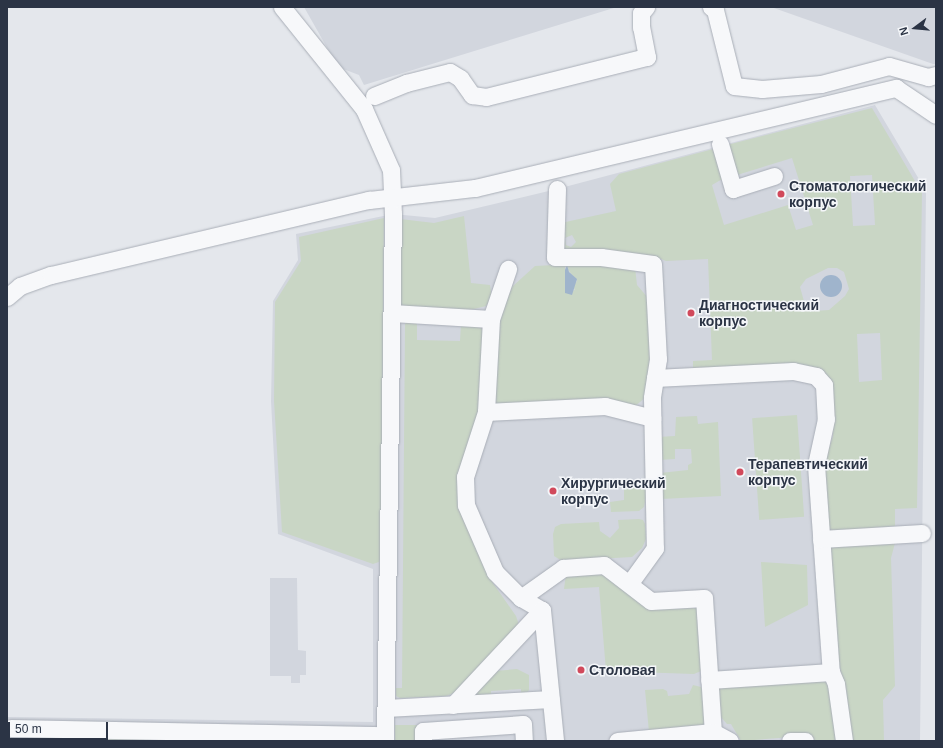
<!DOCTYPE html>
<meta charset="utf-8">
<style>
body{margin:0}
#map{position:relative;width:943px;height:748px;overflow:hidden;background:#e4e7ec;font-family:Arial,sans-serif}
div>[style]{position:absolute}
[style*='--x']{left:calc(var(--x)*1px);top:calc(var(--y)*1px);width:calc(var(--w)*1px);rotate:calc(var(--a)*1deg)}
.built>*{inset:0;background:#d2d6de}
.green>*{inset:0;background:#c9d6c5;transform-origin:0 0}
.water>*{inset:0;background:#9fb4cc}
.round{border-radius:50%}
.roads{filter:drop-shadow(0 0 1px #a9aeb7) drop-shadow(0 0 1px #a9aeb7)}
.minor>*{height:17px;margin:-8.5px;padding:0 8.5px;transform-origin:8.5px;border-radius:8.5px;background:#f7f8fa}
.dots>*{width:11px;height:11px;translate:-50% -50%;box-sizing:border-box;border:2px solid #f4f6f9;border-radius:50%}
span{translate:-50% -50%;white-space:nowrap;text-align:center;line-height:1.15;-webkit-text-stroke:3px #f4f6f9;paint-order:stroke}
.poi-label{font-size:14px;color:#2b3445;font-weight:700}
.left{translate:0 -50%;text-align:left}
.frame{position:absolute;inset:0;border:8px solid #2b3445;pointer-events:none}
.north{position:absolute;left:895px;top:8px;width:40px;height:40px;-webkit-text-stroke:3px #f4f6f9;paint-order:stroke;rotate:254deg;font-size:11px;font-weight:700;line-height:16px;text-align:center;color:#2b3445}
.north::after{content:'';display:block;margin:auto;width:14px;height:18px;background:#2b3445;clip-path:polygon(50% 0,100% 100%,50% 72%,0 100%)}
.scale{position:absolute;left:8px;top:722px;width:100px;height:18px;box-sizing:border-box;border:2px solid #2b3445;border-top:0;padding-left:5px;font-size:12px;line-height:14px;white-space:nowrap;color:#2b3445;-webkit-text-stroke:3px #f4f6f9;paint-order:stroke}
</style>
<div id="map">
<div class="built">
<div style="clip-path:polygon(304px 7px,617px 7px,364px 85px,359px 75px,338px 67px)"></div>
<div style="clip-path:polygon(771px 7px,936px 7px,936px 64px,933px 64px)"></div>
<div style="clip-path:polygon(875px 105px,926px 191px,920px 741px,7px 741px,7px 717px,373px 722px,373px 569px,278px 534px,271px 401px,273px 301px,298px 260px,296px 234px,393px 214px,435px 218px,557px 189px)"></div>
<div style="clip-path:polygon(270px 578px,297px 578px,298px 650px,306px 651px,306px 675px,300px 675px,300px 683px,291px 683px,291px 676px,270px 676px)"></div>
</div>
<div class="green">
<div style="clip-path:polygon(evenodd,872px 108px,922px 193px,917px 508px,895px 509px,895px 526px,830px 532px,826px 529px,822px 469px,833px 436px,827px 380px,693px 372px,693px 361px,712px 360px,708px 259px,666px 261px,656px 257px,563px 249px,561px 223px,616px 211px,610px 184px,619px 174px,717px 148px,724px 178px,712px 185px,724px 225px,788px 205px,796px 230px,813px 225px,792px 158px,737px 175px,727px 145px,872px 108px,872px 175px,875px 225px,853px 226px,850px 176px,872px 175px,872px 108px,572px 235px,576px 242px,571px 247px,566px 245px,565px 238px,572px 235px,872px 108px,828px 268px,837px 268px,844px 272px,849px 289px,845px 296px,829px 310px,814px 311px,805px 305px,800px 287px,806px 279px,828px 268px,872px 108px,880px 333px,882px 380px,859px 382px,857px 334px,880px 333px)"></div>
<div style="clip-path:polygon(464px 216px,471px 283px,490px 285px,492px 298px,486px 306px,466px 311px,400px 306px,400px 219px,434px 223px)"></div>
<div style="clip-path:polygon(384px 218px,381px 557px,379px 562px,373px 564px,282px 532px,274px 401px,275px 302px,301px 261px,299px 237px)"></div>
<div style="clip-path:polygon(evenodd,595px 263px,635px 267px,637px 285px,649px 299px,652px 344px,646px 397px,634px 407px,492px 404px,498px 321px,502px 306px,513px 286px,535px 266px,595px 263px,565px 266px,577px 281px,573px 286px,575px 290px,565px 293px,565px 266px)"></div>
<div style="clip-path:polygon(409px 320px,417px 320px,417px 340px,460px 341px,461px 324px,476px 326px,483px 329px,479px 410px,459px 472px,470px 533px,493px 583px,516px 616px,519px 625px,454px 693px,446px 696px,400px 698px,396px 696px,396px 688px,402px 688px,405px 324px)"></div>
<div style="left:797px;top:415px;width:102px;height:45px;rotate:86deg"></div>
<div style="clip-path:polygon(697px 416px,698px 424px,718px 422px,721px 496px,661px 499px,660px 473px,688px 470px,688px 465px,692px 463px,691px 449px,675px 449px,675px 459px,659px 460px,658px 437px,675px 436px,676px 417px)"></div>
<div style="clip-path:polygon(649px 482px,644px 507px,639px 511px,611px 512px,610px 502px,624px 500px,624px 485px)"></div>
<div style="clip-path:polygon(639px 519px,643px 520px,645px 524px,646px 539px,642px 548px,632px 557px,562px 561px,554px 556px,553px 534px,555px 527px,561px 524px,599px 522px,600px 531px,610px 538px,619px 528px,618px 520px)"></div>
<div style="clip-path:polygon(895px 543px,891px 558px,895px 686px,883px 700px,884px 741px,850px 741px,840px 668px,835px 664px,829px 549px,834px 546px)"></div>
<div style="clip-path:polygon(761px 562px,807px 565px,808px 605px,765px 627px)"></div>
<div style="clip-path:polygon(600px 570px,651px 609px,697px 608px,701px 671px,694px 674px,606px 671px,599px 587px,564px 589px,566px 574px)"></div>
<div style="clip-path:polygon(517px 669px,529px 675px,529px 690px,526px 694px,521px 695px,521px 689px,491px 691px,491px 697px,471px 698px,495px 671px)"></div>
<div style="clip-path:polygon(819px 678px,828px 681px,839px 741px,812px 741px,805px 736px,741px 741px,731px 724px,727px 724px,719px 715px,716px 688px,720px 685px)"></div>
<div style="clip-path:polygon(693px 685px,701px 687px,703px 691px,706px 721px,703px 726px,649px 732px,645px 690px,663px 689px,667px 691px,668px 696px,689px 694px)"></div>
<div style="left:419px;top:725px;width:16px;height:24px;rotate:90deg"></div>
<div style="left:7px;top:739px;width:144px;height:2px"></div>
</div>
<div class="water">
<div style="clip-path:polygon(567px 265px,569px 272px,577px 279px,572px 295px,565px 293px,565px 270px)"></div>
<div class="round" style="left:820px;top:275px;width:22px;height:22px"></div>
</div>
<div class="roads">
<div class="minor">
<div style="--x:282;--y:7;--w:131;--a:51.2"></div>
<div style="--x:364;--y:109;--w:67;--a:66.1"></div>
<div style="--x:391;--y:170;--w:44;--a:87.4"></div>
<div style="--x:393;--y:214;--w:527;--a:90.87"></div>
<div style="--x:711;--y:7;--w:5;--a:37"></div>
<div style="--x:715;--y:10;--w:78;--a:76"></div>
<div style="--x:734;--y:86;--w:28;--a:6"></div>
<div style="--x:762;--y:89;--w:59;--a:-4.8"></div>
<div style="--x:821;--y:84;--w:70;--a:-14.8"></div>
<div style="--x:889;--y:66;--w:41;--a:15.8"></div>
<div style="--x:928;--y:77;--w:8;--a:-14"></div>
<div style="--x:374;--y:96;--w:35;--a:-22"></div>
<div style="--x:406;--y:83;--w:45;--a:-14"></div>
<div style="--x:450;--y:72;--w:12;--a:31"></div>
<div style="--x:460;--y:78;--w:21;--a:55"></div>
<div style="--x:472;--y:95;--w:14;--a:8"></div>
<div style="--x:486;--y:97;--w:166;--a:-14"></div>
<div style="--x:647;--y:57;--w:31;--a:-101"></div>
<div style="--x:641;--y:27;--w:14;--a:-90"></div>
<div style="--x:641;--y:13;--w:8;--a:-50"></div>
<div style="--x:720;--y:144;--w:47;--a:73.9"></div>
<div style="--x:733;--y:189;--w:43;--a:-17.6"></div>
<div style="--x:557;--y:189;--w:68;--a:91.7"></div>
<div style="--x:555;--y:257;--w:46;--a:0"></div>
<div style="--x:601;--y:257;--w:52;--a:7.7"></div>
<div style="--x:653;--y:264;--w:95;--a:87"></div>
<div style="--x:658;--y:359;--w:39;--a:99"></div>
<div style="--x:652;--y:398;--w:150;--a:88.9"></div>
<div style="--x:655;--y:548;--w:44;--a:125.8"></div>
<div style="--x:7;--y:297;--w:17;--a:-40"></div>
<div style="--x:20;--y:286;--w:33;--a:-20"></div>
<div style="--x:51;--y:275;--w:327;--a:-13.3"></div>
<div style="--x:369;--y:200;--w:107;--a:-6.5"></div>
<div style="--x:475;--y:188;--w:433;--a:-13.4"></div>
<div style="--x:896;--y:88;--w:48;--a:34"></div>
<div style="--x:392;--y:313;--w:99;--a:3.5"></div>
<div style="--x:491;--y:319;--w:53;--a:-71.2"></div>
<div style="--x:491;--y:319;--w:93;--a:93.1"></div>
<div style="--x:486;--y:412;--w:68;--a:107.9"></div>
<div style="--x:465;--y:477;--w:28;--a:88"></div>
<div style="--x:466;--y:505;--w:73;--a:66.6"></div>
<div style="--x:495;--y:572;--w:37;--a:45"></div>
<div style="--x:521;--y:598;--w:24;--a:30"></div>
<div style="--x:542;--y:610;--w:132;--a:84.3"></div>
<div style="--x:655;--y:378;--w:138;--a:-2.9"></div>
<div style="--x:793;--y:371;--w:24;--a:12"></div>
<div style="--x:816;--y:376;--w:12;--a:48"></div>
<div style="--x:824;--y:385;--w:34;--a:87"></div>
<div style="--x:826;--y:419;--w:47;--a:102.3"></div>
<div style="--x:816;--y:465;--w:208;--a:85.9"></div>
<div style="--x:831;--y:672;--w:122;--a:176.2"></div>
<div style="--x:486;--y:412;--w:119;--a:-2.9"></div>
<div style="--x:605;--y:406;--w:49;--a:14.3"></div>
<div style="--x:821;--y:539;--w:101;--a:-3.4"></div>
<div style="--x:521;--y:598;--w:52;--a:-35.5"></div>
<div style="--x:563;--y:568;--w:41;--a:-4.2"></div>
<div style="--x:604;--y:565;--w:59;--a:37.5"></div>
<div style="--x:651;--y:601;--w:53;--a:-3.2"></div>
<div style="--x:704;--y:598;--w:134;--a:86.2"></div>
<div style="--x:713;--y:732;--w:96;--a:174.6"></div>
<div style="--x:831;--y:672;--w:13;--a:67"></div>
<div style="--x:836;--y:684;--w:58;--a:82"></div>
<div style="--x:453;--y:705;--w:130;--a:-46.9"></div>
<div style="--x:386;--y:708;--w:165;--a:-3.1"></div>
<div style="--x:11;--y:728;--w:374;--a:1.1"></div>
<div style="--x:713;--y:732;--w:19;--a:28"></div>
<div style="--x:423;--y:741;--w:10;--a:-90"></div>
<div style="--x:423;--y:731;--w:100;--a:-4"></div>
<div style="--x:523;--y:724;--w:17;--a:87"></div>
<div style="--x:790;--y:741;--w:15;--a:0"></div>
</div>
</div>
<div class="dots">
<div style="left:781px;top:194px;background:#d1495b"></div>
<div style="left:691px;top:313px;background:#d1495b"></div>
<div style="left:740px;top:472px;background:#d1495b"></div>
<div style="left:553px;top:491px;background:#d1495b"></div>
<div style="left:581px;top:670px;background:#d1495b"></div>
</div>
<div class="poi-label">
<span class="left" style="left:789px;top:194px">Стоматологический<br>корпус</span>
<span class="left" style="left:699px;top:313px">Диагностический<br>корпус</span>
<span class="left" style="left:748px;top:472px">Терапевтический<br>корпус</span>
<span class="left" style="left:561px;top:491px">Хирургический<br>корпус</span>
<span class="left" style="left:589px;top:670px">Столовая</span>
</div>
<div class="frame"></div>
<div class="north">N</div>
<div class="scale">50 m</div>
</div>
